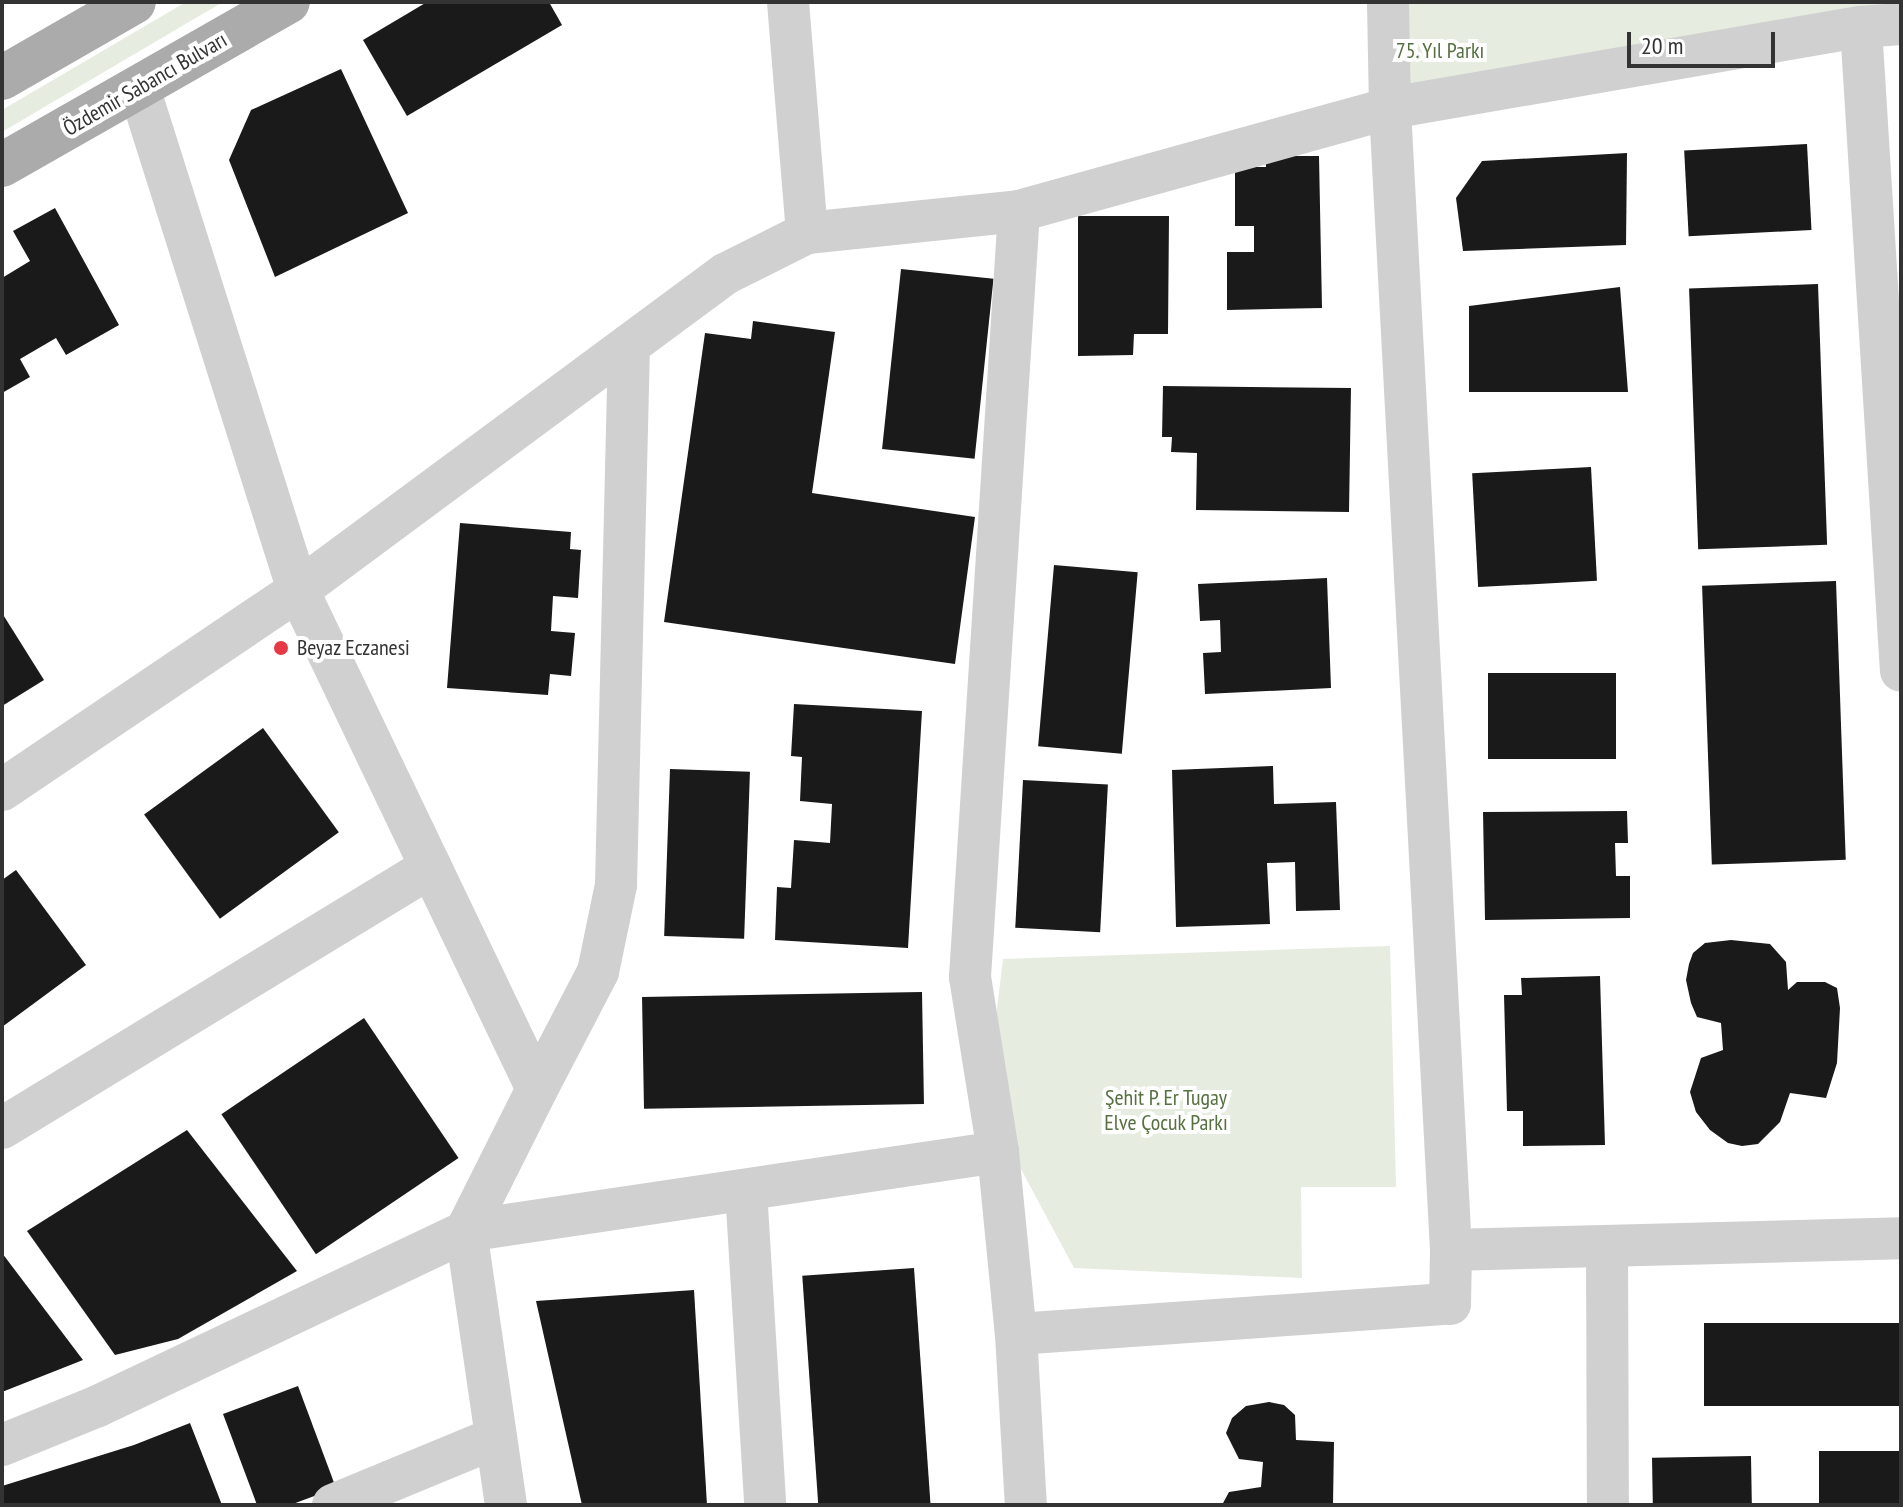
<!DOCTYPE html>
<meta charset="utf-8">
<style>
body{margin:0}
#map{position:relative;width:1903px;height:1507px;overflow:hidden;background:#fff;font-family:"PT Sans Narrow",sans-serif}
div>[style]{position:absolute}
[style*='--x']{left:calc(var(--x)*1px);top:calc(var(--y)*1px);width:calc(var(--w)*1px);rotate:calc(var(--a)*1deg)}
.green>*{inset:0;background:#e6ecdf}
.building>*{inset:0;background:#1a1a1a;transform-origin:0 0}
.minor>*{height:42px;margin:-21px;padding:0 21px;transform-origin:21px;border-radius:21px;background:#d0d0d0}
.primary>*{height:44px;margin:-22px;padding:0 22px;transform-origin:22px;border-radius:22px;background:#ababab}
.dots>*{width:22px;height:22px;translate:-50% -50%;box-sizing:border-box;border:4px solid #fff;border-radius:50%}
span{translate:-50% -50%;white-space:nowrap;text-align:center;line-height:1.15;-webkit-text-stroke:8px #fff;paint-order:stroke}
.park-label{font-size:22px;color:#56703f}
.street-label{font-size:22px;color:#333}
.poi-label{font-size:22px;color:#333}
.left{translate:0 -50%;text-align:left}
.frame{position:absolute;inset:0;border:4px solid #333;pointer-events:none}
.scale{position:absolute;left:1627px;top:32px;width:148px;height:36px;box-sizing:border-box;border:4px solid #333;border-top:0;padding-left:10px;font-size:24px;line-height:28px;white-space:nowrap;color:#333;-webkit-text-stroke:6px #fff;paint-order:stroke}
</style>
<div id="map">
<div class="green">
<div style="clip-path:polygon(186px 2px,223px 2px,2px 132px,2px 110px)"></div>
<div style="clip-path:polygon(1388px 2px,1901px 2px,1901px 30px,1390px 108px)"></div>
<div style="clip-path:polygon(1390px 946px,1396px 1187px,1301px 1187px,1302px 1278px,1074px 1268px,999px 1128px,988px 1084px,1003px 959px)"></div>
</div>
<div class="building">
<div style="clip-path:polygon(427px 2px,549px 2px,562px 25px,407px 116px,363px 40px)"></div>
<div style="clip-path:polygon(341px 69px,408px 213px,275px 277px,229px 160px,251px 110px)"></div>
<div style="left:1807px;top:144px;width:86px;height:123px;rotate:87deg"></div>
<div style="clip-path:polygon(1627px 153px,1626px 245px,1463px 251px,1456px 198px,1482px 161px)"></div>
<div style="clip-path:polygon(1266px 156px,1319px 156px,1322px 308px,1227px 310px,1227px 252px,1254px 252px,1254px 226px,1235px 226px,1235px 167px,1266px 167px)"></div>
<div style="clip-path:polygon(55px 208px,119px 325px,66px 355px,56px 338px,20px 359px,30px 377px,2px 393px,2px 278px,30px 261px,13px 231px)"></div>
<div style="clip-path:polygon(1078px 216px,1169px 216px,1168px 334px,1134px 334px,1133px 355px,1078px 356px)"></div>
<div style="left:901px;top:269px;width:93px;height:181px;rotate:6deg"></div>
<div style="left:1818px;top:284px;width:261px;height:129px;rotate:88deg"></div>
<div style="clip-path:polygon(1620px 287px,1628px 392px,1469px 392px,1469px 306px)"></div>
<div style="clip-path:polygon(753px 321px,835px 332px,812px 493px,975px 517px,955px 664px,664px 622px,705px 333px,751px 339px)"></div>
<div style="clip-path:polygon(1163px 386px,1351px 388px,1349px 512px,1196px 510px,1197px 453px,1171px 452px,1172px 437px,1162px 437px)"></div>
<div style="left:1591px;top:467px;width:114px;height:119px;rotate:87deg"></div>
<div style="clip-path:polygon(460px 523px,571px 532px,570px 549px,581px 550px,578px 598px,553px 596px,551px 631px,575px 633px,571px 676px,550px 674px,548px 695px,447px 688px)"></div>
<div style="left:1054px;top:565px;width:84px;height:182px;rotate:5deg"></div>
<div style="clip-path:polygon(1327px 578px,1331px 688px,1205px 694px,1203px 653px,1221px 652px,1220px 620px,1200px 621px,1198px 584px)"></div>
<div style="left:1836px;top:581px;width:279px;height:134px;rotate:88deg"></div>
<div style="clip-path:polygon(2px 613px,44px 680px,2px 706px)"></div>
<div style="left:1488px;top:673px;width:128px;height:86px"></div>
<div style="clip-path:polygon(794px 704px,922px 711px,908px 948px,775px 940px,777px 887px,791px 888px,794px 840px,830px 843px,832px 804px,800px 801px,802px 757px,791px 756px)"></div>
<div style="left:263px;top:728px;width:129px;height:147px;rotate:54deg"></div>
<div style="clip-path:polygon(1273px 766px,1274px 804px,1336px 802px,1340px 910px,1296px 911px,1295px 862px,1267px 863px,1270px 924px,1176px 927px,1172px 770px)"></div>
<div style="left:670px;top:769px;width:80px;height:167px;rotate:2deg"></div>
<div style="left:1023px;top:780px;width:85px;height:148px;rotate:3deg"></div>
<div style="clip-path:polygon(1627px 811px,1628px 843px,1615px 843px,1616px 876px,1630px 876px,1630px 918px,1485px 920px,1483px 812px)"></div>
<div style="clip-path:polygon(16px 870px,86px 965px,2px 1027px,2px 880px)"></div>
<div style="clip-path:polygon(1731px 940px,1770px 944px,1786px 962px,1788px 990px,1797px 982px,1825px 982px,1837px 988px,1840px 1008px,1837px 1063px,1826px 1098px,1790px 1093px,1780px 1122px,1758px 1144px,1742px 1146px,1728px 1143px,1710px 1130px,1696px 1112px,1690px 1092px,1701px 1058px,1723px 1050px,1721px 1023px,1697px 1017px,1691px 1003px,1686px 980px,1689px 964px,1693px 953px,1705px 943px)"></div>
<div style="clip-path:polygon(1600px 976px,1605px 1145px,1523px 1146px,1523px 1111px,1507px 1111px,1504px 995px,1522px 995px,1521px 978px)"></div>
<div style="left:922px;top:992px;width:112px;height:280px;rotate:89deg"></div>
<div style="left:364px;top:1018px;width:169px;height:172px;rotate:56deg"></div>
<div style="clip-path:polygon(187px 1130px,297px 1271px,178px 1339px,115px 1355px,27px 1231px)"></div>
<div style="clip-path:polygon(2px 1253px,83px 1360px,2px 1392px)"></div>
<div style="left:914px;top:1268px;width:238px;height:112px;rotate:86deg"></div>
<div style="clip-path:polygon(694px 1290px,707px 1505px,582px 1505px,536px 1301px)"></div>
<div style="left:1704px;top:1323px;width:197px;height:83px"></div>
<div style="clip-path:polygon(298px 1386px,336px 1488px,290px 1505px,257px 1505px,223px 1414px)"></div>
<div style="clip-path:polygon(1269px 1402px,1284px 1405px,1295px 1415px,1296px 1440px,1334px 1442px,1333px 1505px,1222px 1505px,1229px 1492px,1261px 1487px,1263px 1462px,1239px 1459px,1226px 1433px,1232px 1418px,1246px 1406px)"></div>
<div style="clip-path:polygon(190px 1423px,222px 1505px,2px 1505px,2px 1486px,134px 1445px)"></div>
<div style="left:1901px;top:1451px;width:54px;height:82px;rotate:90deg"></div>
<div style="left:1751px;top:1456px;width:49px;height:99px;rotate:89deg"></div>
</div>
<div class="minor">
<div style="--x:788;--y:2;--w:232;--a:85.3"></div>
<div style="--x:1861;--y:27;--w:645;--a:86.45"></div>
<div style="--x:139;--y:88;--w:527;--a:72.43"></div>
<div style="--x:298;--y:590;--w:553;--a:64.41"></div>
<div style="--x:537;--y:1089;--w:159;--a:116.6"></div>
<div style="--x:466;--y:1231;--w:277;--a:81.7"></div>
<div style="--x:1019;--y:211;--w:768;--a:93.66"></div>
<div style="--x:970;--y:977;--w:177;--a:80.9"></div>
<div style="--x:998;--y:1152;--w:183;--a:84.4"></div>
<div style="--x:1016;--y:1334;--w:171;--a:86.7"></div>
<div style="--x:2;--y:790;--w:357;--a:-34"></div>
<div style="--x:298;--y:590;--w:531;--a:-36.5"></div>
<div style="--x:725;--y:274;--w:92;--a:-26.6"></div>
<div style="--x:807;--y:233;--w:213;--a:-5.9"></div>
<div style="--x:1019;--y:211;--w:385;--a:-15.5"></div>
<div style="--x:1390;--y:108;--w:478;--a:-9.8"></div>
<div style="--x:1861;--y:27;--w:40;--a:-4.3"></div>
<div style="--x:537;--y:1089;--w:132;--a:-62.5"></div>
<div style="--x:598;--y:972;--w:89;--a:-78.3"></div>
<div style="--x:616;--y:885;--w:540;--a:-88.62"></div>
<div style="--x:2;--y:1128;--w:502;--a:-31.32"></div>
<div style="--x:746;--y:1190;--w:316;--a:86.5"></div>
<div style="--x:1607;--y:1247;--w:258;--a:89.8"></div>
<div style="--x:1451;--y:1250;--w:450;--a:-1.5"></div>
<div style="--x:1016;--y:1334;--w:435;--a:-4"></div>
<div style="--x:1450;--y:1304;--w:54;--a:-88.9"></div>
<div style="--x:1451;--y:1250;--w:1144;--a:-93.06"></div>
<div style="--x:1390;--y:108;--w:106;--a:-91.1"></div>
<div style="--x:2;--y:1445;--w:104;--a:-22.1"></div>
<div style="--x:98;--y:1406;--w:407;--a:-25.4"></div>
<div style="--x:466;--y:1231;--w:538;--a:-8.45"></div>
<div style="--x:333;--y:1505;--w:175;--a:-22.5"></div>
</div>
<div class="primary">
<div style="--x:2;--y:78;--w:152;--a:-29.9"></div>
<div style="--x:2;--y:165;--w:329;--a:-29.7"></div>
</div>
<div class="dots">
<div style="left:281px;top:648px;background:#e63946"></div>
</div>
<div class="park-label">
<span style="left:1440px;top:51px">75. Yıl Parkı</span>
<span style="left:1166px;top:1110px">Şehit P. Er Tugay<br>Elve Çocuk Parkı</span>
</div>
<div class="street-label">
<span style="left:145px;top:84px;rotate:-30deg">Özdemir Sabancı Bulvarı</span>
</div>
<div class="poi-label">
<span class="left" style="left:297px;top:648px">Beyaz Eczanesi</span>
</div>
<div class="frame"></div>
<div class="scale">20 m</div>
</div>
